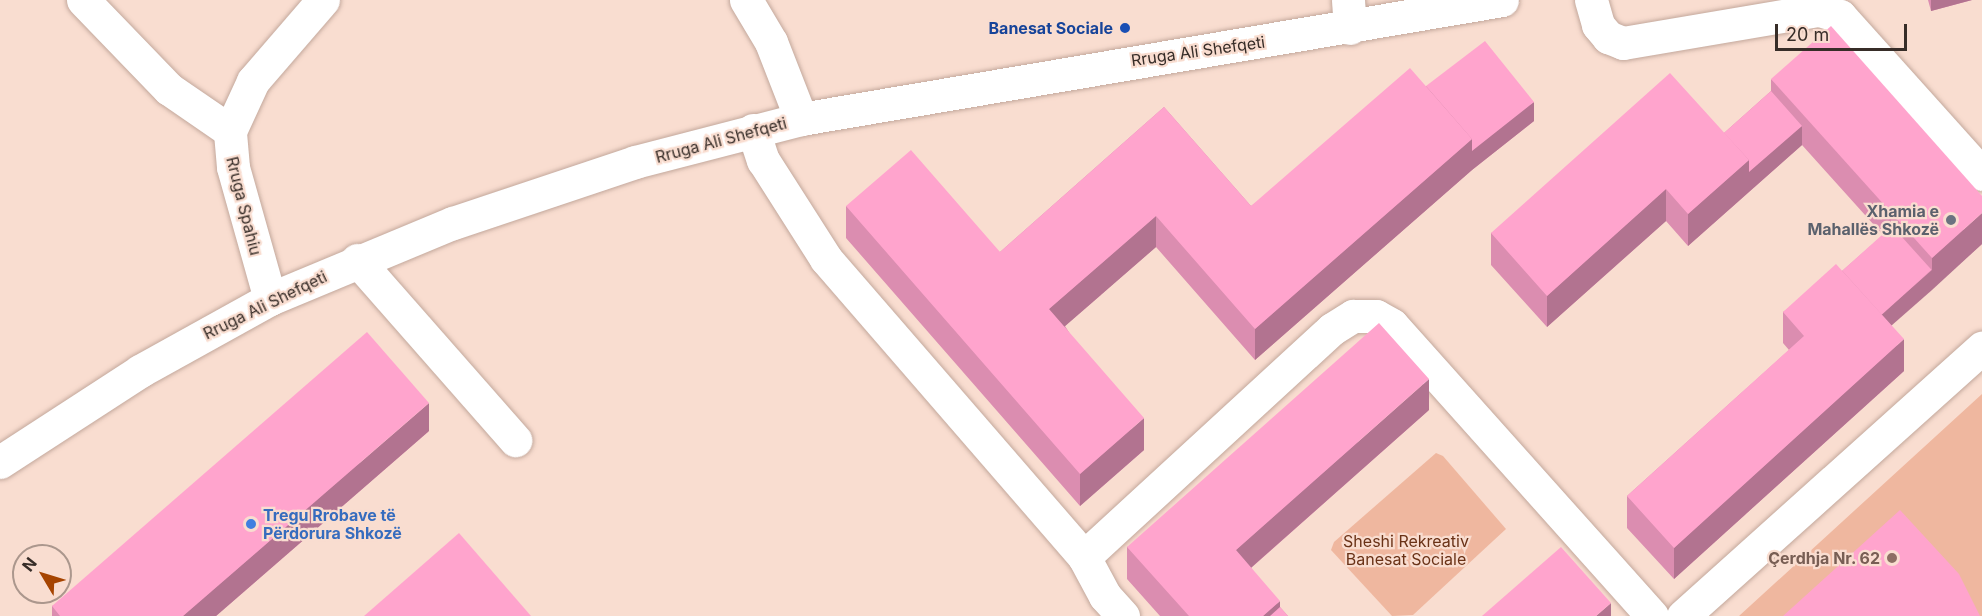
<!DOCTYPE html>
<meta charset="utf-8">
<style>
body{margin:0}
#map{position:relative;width:1982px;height:616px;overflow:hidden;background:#f9ddd0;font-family:Inter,sans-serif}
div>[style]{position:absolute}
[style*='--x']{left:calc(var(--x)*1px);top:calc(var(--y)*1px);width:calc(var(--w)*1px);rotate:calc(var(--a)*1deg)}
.green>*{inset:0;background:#efb79f}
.roads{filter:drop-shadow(0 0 2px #c3a89c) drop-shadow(0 0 2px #c3a89c)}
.minor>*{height:33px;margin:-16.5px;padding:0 16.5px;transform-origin:16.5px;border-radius:16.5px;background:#fff}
.major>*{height:33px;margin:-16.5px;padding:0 16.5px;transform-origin:16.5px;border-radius:16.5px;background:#fff}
.wall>*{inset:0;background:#db8db0}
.shaded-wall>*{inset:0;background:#b27390}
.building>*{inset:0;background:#ffa4cd;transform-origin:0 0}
.dots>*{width:16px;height:16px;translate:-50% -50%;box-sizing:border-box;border:3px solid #f9ddd0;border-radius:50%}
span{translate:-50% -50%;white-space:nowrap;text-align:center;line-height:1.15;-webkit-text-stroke:4.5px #f9ddd0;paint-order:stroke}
.transit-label{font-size:16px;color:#164399;font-weight:700}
.right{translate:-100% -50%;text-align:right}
.street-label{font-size:16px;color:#372d28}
.worship-label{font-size:16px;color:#5b616d;font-weight:700}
.shop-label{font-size:16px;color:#366cbe;font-weight:700}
.left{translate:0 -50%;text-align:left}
.park-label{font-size:16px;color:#6a3217}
.education-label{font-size:16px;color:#785e54;font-weight:700}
.north{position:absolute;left:12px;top:544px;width:60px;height:60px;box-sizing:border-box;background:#f9ddd0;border:2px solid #ab978d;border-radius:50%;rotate:308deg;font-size:16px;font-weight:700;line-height:24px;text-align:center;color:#372d28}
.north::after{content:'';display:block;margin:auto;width:21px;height:27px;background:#a64401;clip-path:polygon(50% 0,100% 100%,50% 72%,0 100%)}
.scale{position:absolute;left:1775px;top:24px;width:132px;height:27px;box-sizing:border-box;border:3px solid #372d28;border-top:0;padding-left:8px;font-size:18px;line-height:21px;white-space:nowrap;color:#372d28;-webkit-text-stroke:4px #f9ddd0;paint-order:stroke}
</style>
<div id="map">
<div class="green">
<div style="clip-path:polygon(1982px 394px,1982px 616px,1739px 616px,1866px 500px)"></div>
<div style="clip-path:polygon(1436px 453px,1443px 456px,1506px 529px,1413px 615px,1392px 616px,1331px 550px,1334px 542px)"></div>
</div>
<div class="roads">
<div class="minor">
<div style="--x:83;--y:0;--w:124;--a:46"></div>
<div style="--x:169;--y:89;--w:74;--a:34.5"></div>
<div style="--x:746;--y:0;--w:49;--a:59.2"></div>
<div style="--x:771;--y:42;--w:83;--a:68.7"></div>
<div style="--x:1348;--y:0;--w:28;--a:86"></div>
<div style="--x:1591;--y:0;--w:26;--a:74"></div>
<div style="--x:1598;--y:25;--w:16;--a:50"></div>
<div style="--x:1608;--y:37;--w:16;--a:22"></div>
<div style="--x:1623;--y:43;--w:199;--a:-9.6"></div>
<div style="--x:1819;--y:10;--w:22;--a:16"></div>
<div style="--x:1840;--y:16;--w:212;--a:48.1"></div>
<div style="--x:753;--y:130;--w:32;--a:72"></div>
<div style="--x:763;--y:160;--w:117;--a:57.5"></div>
<div style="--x:826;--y:259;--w:394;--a:49.1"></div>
<div style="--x:1084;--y:557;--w:44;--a:61.7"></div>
<div style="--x:1105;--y:596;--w:27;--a:48"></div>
<div style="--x:357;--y:260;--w:240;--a:48.7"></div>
<div style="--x:270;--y:299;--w:137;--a:-105.7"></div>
<div style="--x:233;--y:167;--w:36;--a:-95"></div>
<div style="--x:230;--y:131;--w:55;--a:-65.3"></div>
<div style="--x:253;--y:81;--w:107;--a:-49.2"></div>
<div style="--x:1084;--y:557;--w:337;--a:-42.6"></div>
<div style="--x:1332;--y:329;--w:25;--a:-32"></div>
<div style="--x:1353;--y:316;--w:23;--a:0"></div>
<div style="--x:1376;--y:316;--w:18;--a:29"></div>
<div style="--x:1392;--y:325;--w:390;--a:48.2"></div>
<div style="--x:1683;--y:616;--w:402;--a:-41.9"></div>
</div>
<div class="major">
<div style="--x:0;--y:462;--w:167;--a:-33"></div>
<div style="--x:140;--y:371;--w:149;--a:-29"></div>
<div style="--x:270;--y:299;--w:198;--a:-22.6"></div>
<div style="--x:453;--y:223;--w:192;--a:-18.5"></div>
<div style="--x:635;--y:162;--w:171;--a:-14.5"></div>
<div style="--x:801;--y:119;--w:711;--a:-9.63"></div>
</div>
</div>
<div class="wall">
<div style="clip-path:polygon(1928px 0,1972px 0,1931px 11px)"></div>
<div style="clip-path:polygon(1771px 79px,1982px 244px,1891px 325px,1904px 371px,1674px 579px,1627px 528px,1627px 496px,1789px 350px,1783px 343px,1783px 312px,1842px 271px,1883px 235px,1802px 145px,1688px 246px,1666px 221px,1547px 327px,1491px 265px,1491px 233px,1724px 133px,1771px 91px)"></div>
<div style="clip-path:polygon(1426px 86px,1534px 121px,1472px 170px,1255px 360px,1156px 247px,1065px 326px,1144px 450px,1080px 506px,846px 238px,846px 206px,1000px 252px,1164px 107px,1251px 206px)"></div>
<div style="clip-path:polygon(1429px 410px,1251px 568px,1280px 607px,1288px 616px,1160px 616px,1127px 579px,1127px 547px)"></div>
<div style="clip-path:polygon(429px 431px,216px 616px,52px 616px,52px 606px)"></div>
</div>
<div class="shaded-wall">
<div style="clip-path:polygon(1931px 0,1972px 0,1931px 11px)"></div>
<div style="clip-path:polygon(1534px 102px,1534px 121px,1472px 170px,1255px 360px,1255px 329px,1472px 139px)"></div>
<div style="clip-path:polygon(1802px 126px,1802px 145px,1688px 246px,1688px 214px,1749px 160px)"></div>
<div style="clip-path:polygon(1666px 189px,1666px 221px,1547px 327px,1547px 296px)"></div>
<div style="clip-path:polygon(1982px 213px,1982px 244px,1932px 290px,1932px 258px)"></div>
<div style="clip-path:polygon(1156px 216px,1156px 247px,1049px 340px,1049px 309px)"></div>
<div style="clip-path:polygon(1932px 270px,1932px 290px,1875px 340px,1875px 320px)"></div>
<div style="clip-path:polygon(1904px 339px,1904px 371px,1674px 579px,1674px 548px)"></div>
<div style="clip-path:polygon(1429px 379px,1429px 410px,1236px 581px,1236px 550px)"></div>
<div style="clip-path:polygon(429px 403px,429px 431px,216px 616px,183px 616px)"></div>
<div style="clip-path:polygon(1144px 418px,1144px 450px,1080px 506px,1080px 474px)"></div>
<div style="clip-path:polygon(1280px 601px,1280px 616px,1263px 616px)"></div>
<div style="clip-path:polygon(1611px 603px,1611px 616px,1596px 616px)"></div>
</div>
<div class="building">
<div style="clip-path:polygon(1831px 26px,1982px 196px,1982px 213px,1932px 258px,1771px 79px)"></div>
<div style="clip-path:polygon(1485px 41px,1534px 102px,1472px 151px,1472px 139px,1426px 86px)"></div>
<div style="clip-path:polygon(1410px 68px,1472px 139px,1255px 329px,1156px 216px,1049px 309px,1144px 418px,1080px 474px,846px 206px,911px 150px,1000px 252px,1164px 107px,1251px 206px)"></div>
<div style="clip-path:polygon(1670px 73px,1749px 160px,1688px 214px,1666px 189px,1547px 296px,1491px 233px)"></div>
<div style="clip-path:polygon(1771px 91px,1802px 126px,1749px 172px,1749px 160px,1724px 133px)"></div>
<div style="left:1892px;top:226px;width:59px;height:67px;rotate:48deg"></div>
<div style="clip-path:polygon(1836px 264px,1904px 339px,1674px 548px,1627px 496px,1804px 336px,1783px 312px)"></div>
<div style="clip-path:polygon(1379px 323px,1429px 379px,1236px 550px,1280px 601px,1263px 616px,1189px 616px,1127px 547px)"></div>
<div style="clip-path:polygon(367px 332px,429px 403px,183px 616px,60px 616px,52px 606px)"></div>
<div style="clip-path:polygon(1900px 510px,1959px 574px,1980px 616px,1783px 616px)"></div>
<div style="clip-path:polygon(459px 533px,531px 616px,364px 616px)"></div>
<div style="clip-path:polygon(1561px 547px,1611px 603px,1596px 616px,1482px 616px)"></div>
<div style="clip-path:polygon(1280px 607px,1288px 616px,1270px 616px)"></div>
</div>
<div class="dots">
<div style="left:1125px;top:28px;background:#1a4fb4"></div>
<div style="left:1951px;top:220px;background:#6b7280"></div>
<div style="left:251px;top:524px;background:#3f7fe0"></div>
<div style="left:1892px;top:558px;background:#8d6e63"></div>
</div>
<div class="transit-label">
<span class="right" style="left:1113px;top:28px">Banesat Sociale</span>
</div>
<div class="street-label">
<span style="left:1198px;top:51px;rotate:-8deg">Rruga Ali Shefqeti</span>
<span style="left:721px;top:140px;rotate:-15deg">Rruga Ali Shefqeti</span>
<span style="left:244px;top:206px;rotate:76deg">Rruga Spahiu</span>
<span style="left:265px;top:305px;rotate:-26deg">Rruga Ali Shefqeti</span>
</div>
<div class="worship-label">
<span class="right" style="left:1939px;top:220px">Xhamia e<br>Mahallës Shkozë</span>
</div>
<div class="shop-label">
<span class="left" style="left:263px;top:524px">Tregu Rrobave të<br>Përdorura Shkozë</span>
</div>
<div class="park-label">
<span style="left:1406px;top:550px">Sheshi Rekreativ<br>Banesat Sociale</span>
</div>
<div class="education-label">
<span class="right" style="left:1880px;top:558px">Çerdhja Nr. 62</span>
</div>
<div class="north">N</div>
<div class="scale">20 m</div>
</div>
